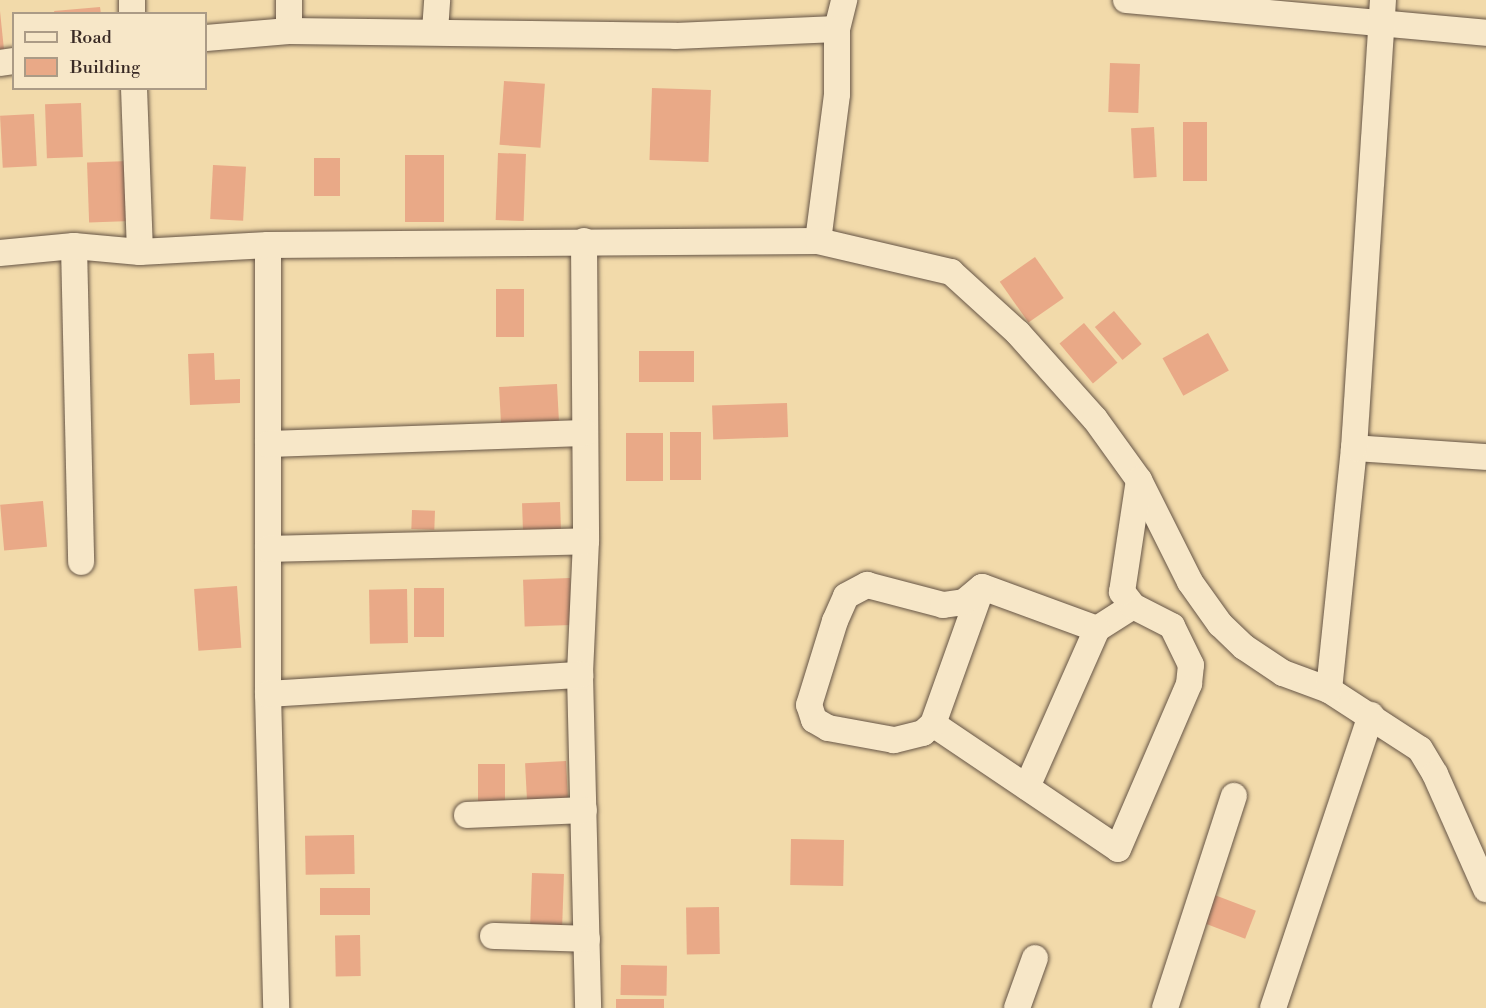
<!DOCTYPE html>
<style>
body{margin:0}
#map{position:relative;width:1486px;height:1008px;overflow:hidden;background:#f2daaa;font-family:"Libre Bodoni",serif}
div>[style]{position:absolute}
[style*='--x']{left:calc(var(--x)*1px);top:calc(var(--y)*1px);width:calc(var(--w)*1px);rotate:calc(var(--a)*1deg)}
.building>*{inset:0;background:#e9a987;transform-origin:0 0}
.roads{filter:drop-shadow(0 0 2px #665546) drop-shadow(0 0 2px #665546)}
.street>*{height:26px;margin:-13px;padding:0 13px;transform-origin:13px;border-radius:13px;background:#f7e7c8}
span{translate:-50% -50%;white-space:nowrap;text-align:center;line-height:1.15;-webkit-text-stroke:5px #f7e7c8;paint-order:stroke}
.legend{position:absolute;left:12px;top:12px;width:195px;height:78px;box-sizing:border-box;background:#f7e7c8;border:2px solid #ab9b86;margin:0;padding:8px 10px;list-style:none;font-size:18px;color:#382924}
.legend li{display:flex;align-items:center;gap:12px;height:30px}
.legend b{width:30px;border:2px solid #ab9b86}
</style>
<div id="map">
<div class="building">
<div style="clip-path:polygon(100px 7px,101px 14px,55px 14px,54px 11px)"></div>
<div style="clip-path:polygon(0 11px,4px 50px,0 50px)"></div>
<div style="left:1110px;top:63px;width:30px;height:49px;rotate:2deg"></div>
<div style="left:504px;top:81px;width:41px;height:64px;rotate:4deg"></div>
<div style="left:652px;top:88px;width:59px;height:72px;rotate:2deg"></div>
<div style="left:81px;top:103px;width:54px;height:36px;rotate:88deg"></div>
<div style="left:34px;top:114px;width:52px;height:34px;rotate:87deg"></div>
<div style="left:1183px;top:122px;width:24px;height:59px"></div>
<div style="left:1154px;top:127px;width:50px;height:23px;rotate:87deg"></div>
<div style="left:498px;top:153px;width:28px;height:67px;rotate:2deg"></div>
<div style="left:405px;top:155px;width:39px;height:67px"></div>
<div style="left:314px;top:158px;width:26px;height:38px"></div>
<div style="left:129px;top:161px;width:60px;height:42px;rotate:88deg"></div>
<div style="left:213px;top:165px;width:33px;height:54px;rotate:3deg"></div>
<div style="left:1035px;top:257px;width:50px;height:43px;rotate:55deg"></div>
<div style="left:496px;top:289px;width:28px;height:48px"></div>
<div style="left:1114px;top:311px;width:43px;height:25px;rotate:50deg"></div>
<div style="left:1084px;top:323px;width:52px;height:32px;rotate:50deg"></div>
<div style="left:1208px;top:333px;width:43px;height:52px;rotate:61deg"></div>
<div style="left:639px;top:351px;width:55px;height:31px"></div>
<div style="clip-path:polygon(214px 353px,215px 380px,240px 379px,240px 403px,190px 405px,188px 354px)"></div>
<div style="left:557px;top:384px;width:40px;height:58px;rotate:87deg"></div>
<div style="left:787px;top:403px;width:34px;height:75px;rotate:88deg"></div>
<div style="left:670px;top:432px;width:31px;height:48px"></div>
<div style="left:626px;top:433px;width:37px;height:48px"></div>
<div style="left:43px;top:501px;width:46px;height:43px;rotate:85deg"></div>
<div style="left:560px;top:502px;width:28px;height:38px;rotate:88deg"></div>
<div style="left:412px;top:510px;width:23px;height:19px;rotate:2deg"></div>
<div style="left:570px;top:578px;width:47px;height:47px;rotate:88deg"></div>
<div style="left:237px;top:586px;width:62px;height:43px;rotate:86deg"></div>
<div style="left:414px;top:588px;width:30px;height:49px"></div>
<div style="left:407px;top:589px;width:54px;height:38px;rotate:89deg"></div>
<div style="left:566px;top:761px;width:39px;height:41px;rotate:87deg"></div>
<div style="left:478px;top:764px;width:27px;height:42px"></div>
<div style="left:354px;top:835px;width:39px;height:49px;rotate:89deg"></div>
<div style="left:791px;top:839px;width:53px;height:46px;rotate:1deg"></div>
<div style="left:532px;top:873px;width:32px;height:56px;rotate:2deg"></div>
<div style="left:320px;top:888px;width:50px;height:27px"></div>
<div style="left:1212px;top:894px;width:47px;height:30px;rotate:21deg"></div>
<div style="left:719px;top:907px;width:47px;height:33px;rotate:89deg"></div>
<div style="left:360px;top:935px;width:41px;height:25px;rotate:89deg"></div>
<div style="left:621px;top:965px;width:46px;height:30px;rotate:1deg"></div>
<div style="left:616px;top:999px;width:48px;height:9px"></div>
</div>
<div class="roads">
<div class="street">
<div style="--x:132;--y:0;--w:14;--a:90"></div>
<div style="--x:289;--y:0;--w:31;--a:90"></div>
<div style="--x:1126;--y:0;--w:362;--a:5.2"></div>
<div style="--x:435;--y:31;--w:31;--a:-86"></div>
<div style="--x:206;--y:38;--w:83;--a:-4.8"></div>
<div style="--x:289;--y:31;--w:386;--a:0.7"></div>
<div style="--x:675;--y:36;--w:162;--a:-2.5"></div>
<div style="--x:837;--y:29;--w:30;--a:-76"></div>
<div style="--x:0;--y:63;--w:14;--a:-8"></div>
<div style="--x:134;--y:88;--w:164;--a:87.9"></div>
<div style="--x:584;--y:241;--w:300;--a:89.6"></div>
<div style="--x:586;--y:541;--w:134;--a:92.6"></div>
<div style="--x:580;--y:675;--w:333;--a:88.6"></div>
<div style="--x:818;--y:241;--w:148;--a:-82.6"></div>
<div style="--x:837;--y:94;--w:65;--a:-90"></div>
<div style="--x:268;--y:245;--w:449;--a:90"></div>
<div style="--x:268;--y:694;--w:314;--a:88.5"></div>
<div style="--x:74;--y:246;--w:316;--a:88.7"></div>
<div style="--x:0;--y:253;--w:74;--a:-5.4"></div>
<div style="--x:74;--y:246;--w:66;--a:5.2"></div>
<div style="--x:140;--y:252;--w:128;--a:-3.1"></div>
<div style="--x:268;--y:245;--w:550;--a:-0.42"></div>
<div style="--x:818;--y:241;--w:137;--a:13.1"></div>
<div style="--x:951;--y:272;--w:91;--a:42.3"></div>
<div style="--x:1018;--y:333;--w:115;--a:48.2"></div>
<div style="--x:1095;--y:419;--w:75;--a:54.2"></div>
<div style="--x:1139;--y:480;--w:114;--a:63.4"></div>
<div style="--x:1190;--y:582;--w:52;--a:54.5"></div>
<div style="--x:1220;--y:624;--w:33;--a:44"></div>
<div style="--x:1244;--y:647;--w:47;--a:33.7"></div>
<div style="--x:1283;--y:673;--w:49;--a:20.3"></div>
<div style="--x:1329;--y:690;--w:108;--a:33"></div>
<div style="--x:1420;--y:749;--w:29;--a:59"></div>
<div style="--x:1435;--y:774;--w:126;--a:66.1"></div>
<div style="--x:268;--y:444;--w:317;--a:-2"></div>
<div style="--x:1354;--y:448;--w:132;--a:3.9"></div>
<div style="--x:268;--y:549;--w:318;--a:-1.4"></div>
<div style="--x:1133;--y:606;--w:43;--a:147.4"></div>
<div style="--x:1097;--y:629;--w:122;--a:-159.9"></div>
<div style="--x:982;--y:587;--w:145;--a:109.7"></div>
<div style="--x:933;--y:724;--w:223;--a:34"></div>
<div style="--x:1118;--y:849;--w:180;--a:-66.7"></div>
<div style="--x:1189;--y:684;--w:19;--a:-84"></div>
<div style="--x:1191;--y:665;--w:43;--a:-116"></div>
<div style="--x:1172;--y:626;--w:44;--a:-152.9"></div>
<div style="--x:1133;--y:606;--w:18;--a:-128"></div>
<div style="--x:1122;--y:592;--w:113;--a:-81.4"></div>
<div style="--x:1329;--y:690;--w:243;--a:-84.1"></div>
<div style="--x:1354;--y:448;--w:449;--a:-86.3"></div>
<div style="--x:268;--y:694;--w:313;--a:-3.5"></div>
<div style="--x:933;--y:724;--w:13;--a:138"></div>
<div style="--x:923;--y:733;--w:30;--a:166"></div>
<div style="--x:894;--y:740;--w:67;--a:-169.7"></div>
<div style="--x:828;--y:728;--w:16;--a:-150"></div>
<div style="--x:814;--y:720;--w:16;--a:-108"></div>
<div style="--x:809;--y:705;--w:88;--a:-72.8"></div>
<div style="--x:835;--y:621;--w:27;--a:-66"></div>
<div style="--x:846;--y:596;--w:24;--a:-28"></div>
<div style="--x:867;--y:585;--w:79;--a:14.7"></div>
<div style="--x:943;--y:605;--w:21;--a:-8"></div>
<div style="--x:964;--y:602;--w:23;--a:-40"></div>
<div style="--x:1027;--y:787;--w:173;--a:-66.1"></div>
<div style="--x:467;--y:815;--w:117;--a:-2.4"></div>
<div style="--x:493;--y:936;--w:94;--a:1.8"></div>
<div style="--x:1017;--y:1008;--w:53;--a:-70.2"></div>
<div style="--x:1165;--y:1008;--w:223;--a:-72"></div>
<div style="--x:1273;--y:1008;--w:309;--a:-71.5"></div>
</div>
</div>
<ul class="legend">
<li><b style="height:8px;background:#f7e7c8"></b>Road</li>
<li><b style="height:16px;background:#e9a987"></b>Building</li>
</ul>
</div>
